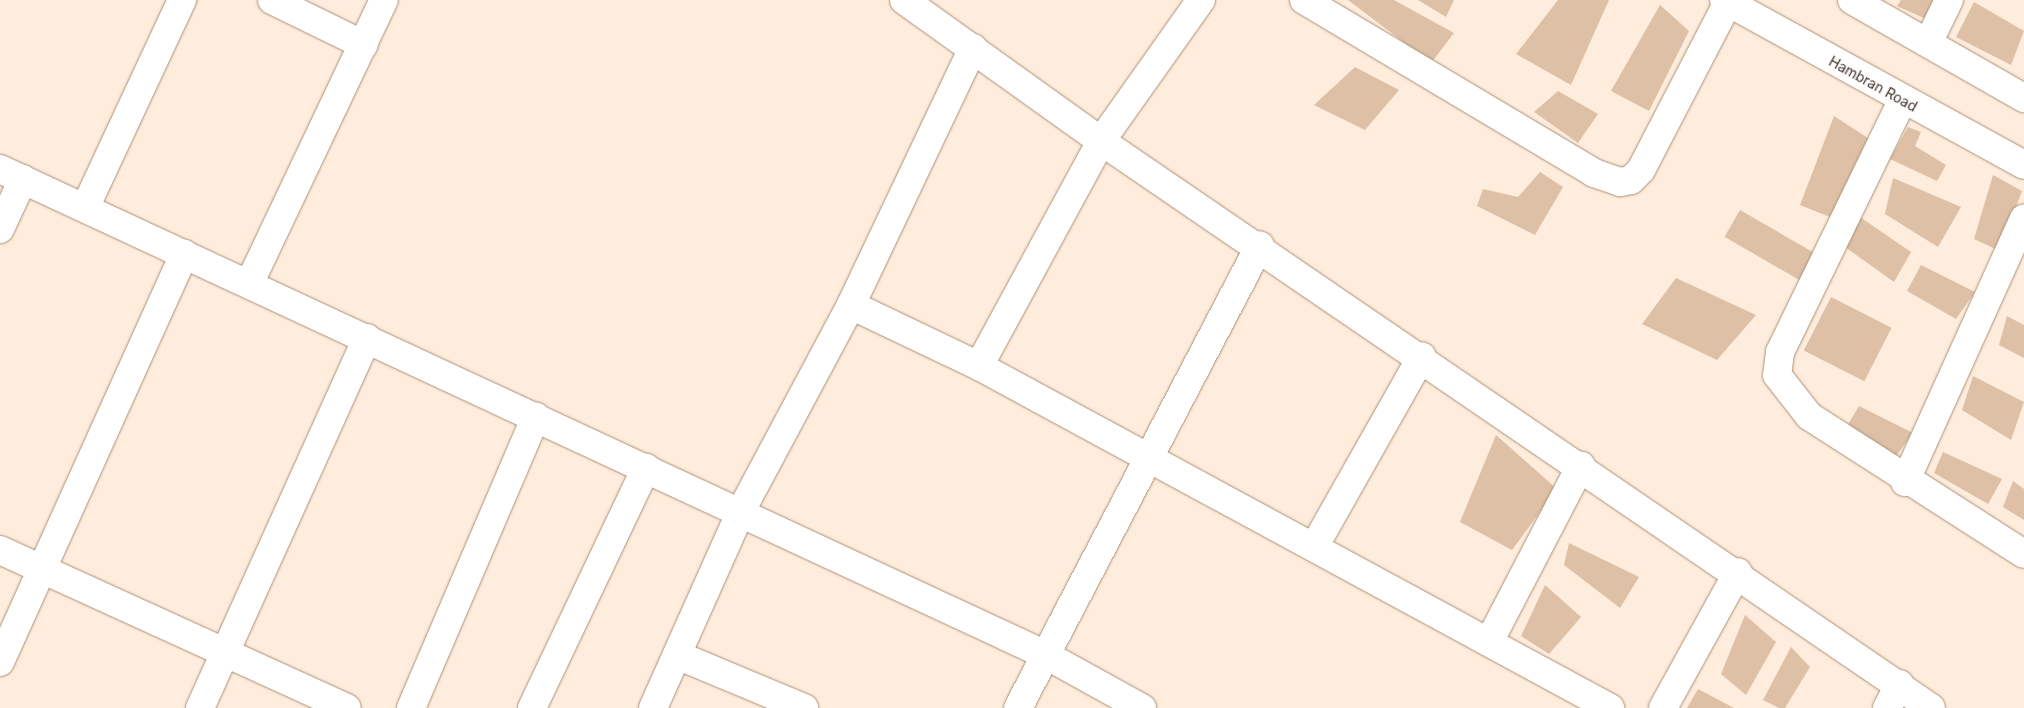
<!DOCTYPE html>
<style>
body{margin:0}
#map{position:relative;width:2024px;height:708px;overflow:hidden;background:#feecdc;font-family:Inter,sans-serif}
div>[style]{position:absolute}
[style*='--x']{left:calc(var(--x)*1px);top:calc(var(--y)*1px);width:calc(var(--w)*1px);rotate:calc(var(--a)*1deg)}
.building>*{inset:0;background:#ddc0a5;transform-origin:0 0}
.roads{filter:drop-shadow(0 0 1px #ac9076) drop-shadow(0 0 1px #ac9076)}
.street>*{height:28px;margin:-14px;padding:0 14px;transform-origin:14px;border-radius:14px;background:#fff}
.secondary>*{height:28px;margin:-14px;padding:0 14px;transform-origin:14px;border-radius:14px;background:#fff}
span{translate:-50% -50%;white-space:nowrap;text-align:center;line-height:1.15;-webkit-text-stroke:4px #fdfdfd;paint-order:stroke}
.street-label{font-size:14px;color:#40352a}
</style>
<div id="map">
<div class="building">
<div style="clip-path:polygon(1348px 0,1394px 0,1454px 33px,1431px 63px)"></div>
<div style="clip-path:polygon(1418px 0,1454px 0,1446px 17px)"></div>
<div style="clip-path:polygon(1558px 0,1609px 0,1571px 85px,1516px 54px)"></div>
<div style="clip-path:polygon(1901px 0,1936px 0,1926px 19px,1897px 6px)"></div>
<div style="clip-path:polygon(1974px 2px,2024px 31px,2011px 65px,1956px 37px)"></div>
<div style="clip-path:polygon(1660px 5px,1689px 31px,1649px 111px,1611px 91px)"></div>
<div style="clip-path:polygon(1355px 67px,1399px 90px,1365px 130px,1314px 105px)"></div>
<div style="clip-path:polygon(1558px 91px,1598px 114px,1578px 143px,1534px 112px)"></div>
<div style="clip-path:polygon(1834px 116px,1868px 138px,1830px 217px,1800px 205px)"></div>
<div style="clip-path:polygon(1908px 127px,1921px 132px,1915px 146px,1946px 165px,1937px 181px,1890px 159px)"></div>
<div style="clip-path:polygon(1540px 172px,1563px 187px,1535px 235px,1477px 206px,1483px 189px,1518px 197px)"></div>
<div style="clip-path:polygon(1993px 175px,2022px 191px,2000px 251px,1974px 239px)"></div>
<div style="clip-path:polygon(1893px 178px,1961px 207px,1938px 247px,1885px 214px)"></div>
<div style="left:1740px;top:210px;width:90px;height:31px;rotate:30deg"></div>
<div style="clip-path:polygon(1860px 217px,1911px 252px,1894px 282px,1845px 247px)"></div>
<div style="clip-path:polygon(1921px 265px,1975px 292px,1956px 319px,1907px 291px)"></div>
<div style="clip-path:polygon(1676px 278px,1756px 315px,1717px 360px,1642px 324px)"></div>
<div style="left:1831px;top:297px;width:68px;height:60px;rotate:27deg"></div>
<div style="clip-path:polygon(2007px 316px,2024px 325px,2024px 358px,1999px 345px)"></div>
<div style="clip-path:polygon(1973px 376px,2024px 402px,2011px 440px,1962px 410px)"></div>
<div style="clip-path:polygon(1859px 406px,1913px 433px,1894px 459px,1847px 426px)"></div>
<div style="clip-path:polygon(1496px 435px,1557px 489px,1512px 550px,1460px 522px)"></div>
<div style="clip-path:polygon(1943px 452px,2002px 479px,1988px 504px,1934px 473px)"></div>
<div style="clip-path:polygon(2013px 481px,2024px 489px,2024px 520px,2003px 507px)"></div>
<div style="clip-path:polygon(1569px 543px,1639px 577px,1620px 608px,1564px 565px)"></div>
<div style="clip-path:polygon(1545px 585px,1581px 617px,1549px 654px,1521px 636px)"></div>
<div style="clip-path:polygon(1745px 615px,1776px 642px,1746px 695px,1721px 674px)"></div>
<div style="clip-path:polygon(1791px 647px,1810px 667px,1785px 708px,1779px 708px,1763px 700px)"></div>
<div style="clip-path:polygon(1698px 689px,1734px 708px,1687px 708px)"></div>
</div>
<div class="roads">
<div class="street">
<div style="--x:272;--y:0;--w:102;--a:26.1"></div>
<div style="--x:1304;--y:0;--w:338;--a:30.8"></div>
<div style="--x:1594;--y:173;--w:28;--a:19"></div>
<div style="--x:1620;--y:182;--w:11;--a:-10"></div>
<div style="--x:1631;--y:180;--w:14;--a:-45"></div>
<div style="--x:1641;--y:170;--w:189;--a:-62.6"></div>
<div style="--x:1928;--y:43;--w:48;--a:-64"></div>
<div style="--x:973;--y:48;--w:284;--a:115.4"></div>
<div style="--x:851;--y:305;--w:142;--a:25.5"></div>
<div style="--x:979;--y:366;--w:718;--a:28.46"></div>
<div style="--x:1902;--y:101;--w:279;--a:115.9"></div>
<div style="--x:1780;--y:352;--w:23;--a:97"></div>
<div style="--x:1777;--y:375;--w:52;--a:52"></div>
<div style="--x:1809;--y:416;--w:255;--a:32.7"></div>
<div style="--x:0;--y:169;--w:1151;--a:24.92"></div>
<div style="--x:1044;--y:654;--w:112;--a:28.9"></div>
<div style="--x:85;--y:208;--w:230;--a:-65"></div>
<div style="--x:0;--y:229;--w:55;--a:-65.3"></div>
<div style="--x:249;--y:284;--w:314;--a:-64.6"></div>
<div style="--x:979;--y:366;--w:256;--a:-61.5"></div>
<div style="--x:1101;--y:141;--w:173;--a:-54.7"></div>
<div style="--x:1905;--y:482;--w:289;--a:-65.7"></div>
<div style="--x:1314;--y:547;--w:219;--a:-60.5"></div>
<div style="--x:0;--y:550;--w:381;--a:24.5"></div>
<div style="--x:1489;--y:642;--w:199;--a:-62.5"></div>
<div style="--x:677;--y:655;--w:138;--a:22.7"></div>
<div style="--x:0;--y:662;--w:448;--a:-65.7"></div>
<div style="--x:200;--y:708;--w:406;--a:-65.7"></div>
<div style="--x:411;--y:708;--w:317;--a:-66.8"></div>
<div style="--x:532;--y:708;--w:266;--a:-64.6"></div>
<div style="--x:653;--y:708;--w:216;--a:-65.9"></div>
<div style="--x:741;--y:511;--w:234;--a:-61.9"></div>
<div style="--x:1018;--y:708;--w:522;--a:-62.4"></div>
<div style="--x:1663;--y:708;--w:155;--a:-61.1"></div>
<div style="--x:1887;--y:708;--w:27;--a:-62"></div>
</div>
<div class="secondary">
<div style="--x:904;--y:0;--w:242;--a:35.6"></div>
<div style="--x:1101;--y:141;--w:1005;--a:34.34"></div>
<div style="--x:1724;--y:0;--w:342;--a:28.8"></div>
<div style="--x:1852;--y:0;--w:198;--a:29.7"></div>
</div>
</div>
<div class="street-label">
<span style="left:1873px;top:84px;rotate:29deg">Hambran Road</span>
</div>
</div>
